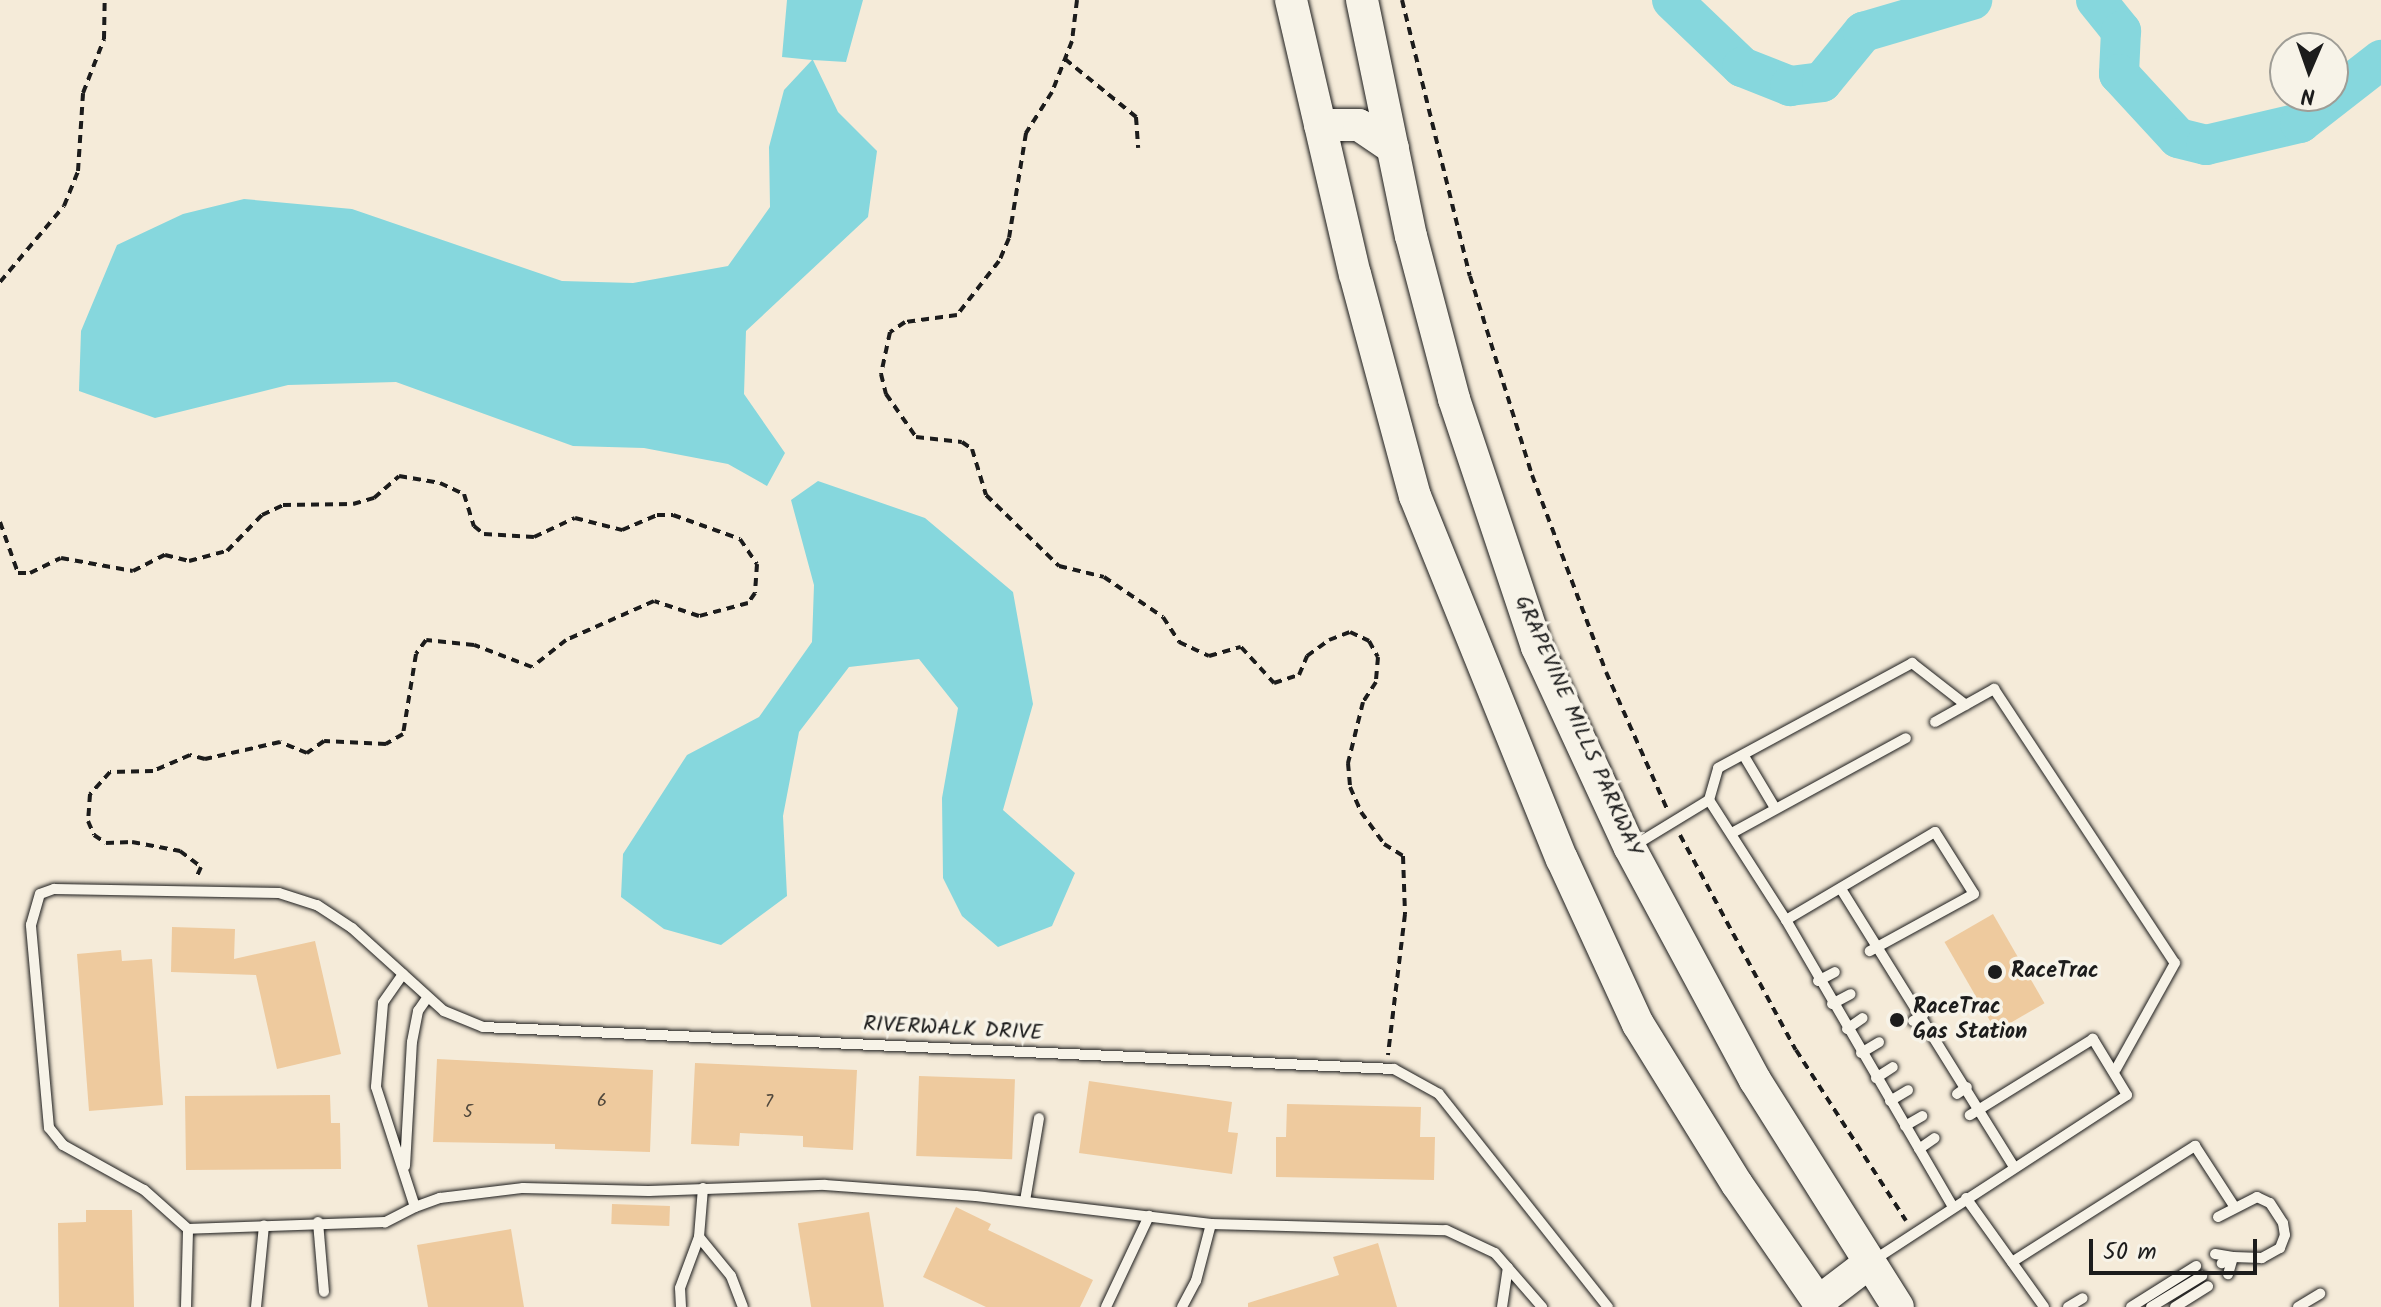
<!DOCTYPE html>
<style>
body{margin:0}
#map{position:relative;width:2381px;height:1307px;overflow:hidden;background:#f5ebd9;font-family:Kalam,sans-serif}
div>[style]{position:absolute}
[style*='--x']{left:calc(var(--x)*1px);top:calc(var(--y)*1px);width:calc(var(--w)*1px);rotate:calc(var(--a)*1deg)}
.water>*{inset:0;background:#86d7dd}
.river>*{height:40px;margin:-20px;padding:0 20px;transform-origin:20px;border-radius:20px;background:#86d7dd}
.building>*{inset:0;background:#eeca9e;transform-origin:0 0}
.path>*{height:4px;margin-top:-2px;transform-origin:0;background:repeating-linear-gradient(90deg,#1c1c1c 0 8px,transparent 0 14px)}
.roads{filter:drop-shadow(0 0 2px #1c1c1c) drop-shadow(0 0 2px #1c1c1c)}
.lane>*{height:10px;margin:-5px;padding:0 5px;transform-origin:5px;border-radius:5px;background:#f7f3e8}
.primary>*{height:32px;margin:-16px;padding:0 16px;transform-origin:16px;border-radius:16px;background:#f7f3e8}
.dots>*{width:22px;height:22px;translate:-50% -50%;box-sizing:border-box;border:4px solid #f7f3e8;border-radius:50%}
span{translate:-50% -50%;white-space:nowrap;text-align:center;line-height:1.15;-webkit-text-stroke:7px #f7f3e8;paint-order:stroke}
.number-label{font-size:18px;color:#50483c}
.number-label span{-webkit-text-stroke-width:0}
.street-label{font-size:22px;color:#1c1c1c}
.poi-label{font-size:22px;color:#1c1c1c;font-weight:700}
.left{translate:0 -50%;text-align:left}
.north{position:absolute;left:2269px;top:32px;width:80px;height:80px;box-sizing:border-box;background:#f7f3e8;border:2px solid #9f9d96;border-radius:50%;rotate:182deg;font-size:22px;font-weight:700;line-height:32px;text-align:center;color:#1c1c1c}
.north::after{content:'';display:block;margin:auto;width:28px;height:36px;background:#1c1c1c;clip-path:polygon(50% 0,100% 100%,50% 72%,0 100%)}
.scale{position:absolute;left:2089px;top:1239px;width:168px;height:36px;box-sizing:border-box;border:4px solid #1c1c1c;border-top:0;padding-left:10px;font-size:24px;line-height:28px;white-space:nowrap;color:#1c1c1c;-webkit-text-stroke:6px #f7f3e8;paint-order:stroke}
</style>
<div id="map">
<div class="water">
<div style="clip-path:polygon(787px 0,863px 0,846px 62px,813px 60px,838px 112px,877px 151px,868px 217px,746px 331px,744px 394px,785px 453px,767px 486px,728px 464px,644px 448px,573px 446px,396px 382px,288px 385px,155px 418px,79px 391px,81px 331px,117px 245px,183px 214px,244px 199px,352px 209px,562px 281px,633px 283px,728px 266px,770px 207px,769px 147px,784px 90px,812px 60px,782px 57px)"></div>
<div style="clip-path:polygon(818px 481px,925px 518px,1013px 592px,1033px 704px,1003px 810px,1075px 873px,1052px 926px,998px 947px,962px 916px,943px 878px,942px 798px,958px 708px,919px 659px,849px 667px,799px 732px,783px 816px,787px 896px,721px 945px,664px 929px,621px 897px,623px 854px,687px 755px,759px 717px,812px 642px,814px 585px,791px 500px)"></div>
</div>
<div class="river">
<div style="--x:1672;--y:0;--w:97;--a:43.7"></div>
<div style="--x:1742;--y:67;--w:52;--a:21.6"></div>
<div style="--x:1790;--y:86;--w:32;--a:-7"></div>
<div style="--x:1822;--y:82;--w:65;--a:-50.6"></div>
<div style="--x:1863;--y:32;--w:114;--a:-16.4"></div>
<div style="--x:2096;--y:0;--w:40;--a:51"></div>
<div style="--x:2121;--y:31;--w:43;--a:92.7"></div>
<div style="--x:2119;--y:74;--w:87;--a:47.3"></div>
<div style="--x:2178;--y:138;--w:29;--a:14"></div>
<div style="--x:2206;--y:145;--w:97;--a:-13.2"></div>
<div style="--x:2300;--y:123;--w:103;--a:-37.9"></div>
</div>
<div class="building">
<div style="left:1993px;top:914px;width:103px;height:56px;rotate:60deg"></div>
<div style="clip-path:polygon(172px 927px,235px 929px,234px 959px,315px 941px,341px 1054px,277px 1069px,256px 975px,171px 972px)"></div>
<div style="clip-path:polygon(121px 950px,122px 961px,152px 959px,163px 1105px,89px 1111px,77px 954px)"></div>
<div style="clip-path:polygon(437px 1059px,653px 1070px,650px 1152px,555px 1149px,555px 1144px,433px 1142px)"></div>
<div style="clip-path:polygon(695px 1063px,857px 1070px,853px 1150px,803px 1147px,803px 1136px,740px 1133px,739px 1146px,691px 1144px)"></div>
<div style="left:919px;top:1076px;width:96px;height:80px;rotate:2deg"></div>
<div style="clip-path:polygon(1089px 1081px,1232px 1102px,1228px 1132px,1238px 1133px,1232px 1174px,1079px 1153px)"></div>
<div style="clip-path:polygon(330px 1095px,331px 1123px,340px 1123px,341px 1169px,186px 1170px,185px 1096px)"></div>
<div style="clip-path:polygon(1287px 1104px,1421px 1107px,1420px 1137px,1435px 1137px,1434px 1180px,1276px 1177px,1276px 1137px,1286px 1137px)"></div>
<div style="left:612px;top:1204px;width:58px;height:20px;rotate:2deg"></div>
<div style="clip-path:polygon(956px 1207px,991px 1224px,988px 1230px,1093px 1280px,1080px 1307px,986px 1307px,923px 1277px)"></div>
<div style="clip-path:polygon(86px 1210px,132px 1210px,134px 1307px,59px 1307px,58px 1223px,86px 1222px)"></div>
<div style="left:869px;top:1212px;width:96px;height:72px;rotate:81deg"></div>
<div style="clip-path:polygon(511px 1229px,524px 1307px,428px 1307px,417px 1245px)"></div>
<div style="clip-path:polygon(1378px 1243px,1397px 1307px,1248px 1307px,1248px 1303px,1339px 1275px,1333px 1257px)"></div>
</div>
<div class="path">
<div style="--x:1077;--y:0;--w:41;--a:97"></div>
<div style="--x:1072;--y:41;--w:55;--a:111.4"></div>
<div style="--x:1052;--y:92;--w:49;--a:122.4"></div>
<div style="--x:1026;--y:133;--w:106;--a:99.2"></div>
<div style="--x:1009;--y:238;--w:25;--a:113"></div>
<div style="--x:999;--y:261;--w:68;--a:127.9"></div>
<div style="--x:957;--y:315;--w:52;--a:172.3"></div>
<div style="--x:905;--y:322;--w:18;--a:146"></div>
<div style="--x:890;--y:332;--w:43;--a:102.1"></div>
<div style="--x:881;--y:374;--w:21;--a:76"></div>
<div style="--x:886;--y:394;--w:52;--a:55.1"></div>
<div style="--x:916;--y:437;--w:46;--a:6.2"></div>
<div style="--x:962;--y:442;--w:12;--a:35"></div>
<div style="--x:972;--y:449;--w:48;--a:73.1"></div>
<div style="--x:986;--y:495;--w:102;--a:44.2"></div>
<div style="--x:1059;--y:566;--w:46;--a:13.7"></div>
<div style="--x:1104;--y:577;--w:71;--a:34.1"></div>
<div style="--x:1163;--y:617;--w:30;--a:57"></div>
<div style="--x:1179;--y:642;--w:33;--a:25"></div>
<div style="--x:1209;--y:656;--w:33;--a:-16"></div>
<div style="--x:1241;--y:647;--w:49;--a:47.5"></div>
<div style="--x:1274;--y:683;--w:26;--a:-18"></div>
<div style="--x:1299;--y:675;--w:21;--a:-67"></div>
<div style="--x:1307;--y:656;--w:27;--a:-36"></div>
<div style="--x:1329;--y:640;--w:22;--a:-21"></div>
<div style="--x:1350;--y:632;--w:21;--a:25"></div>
<div style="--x:1369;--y:641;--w:18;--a:61"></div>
<div style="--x:1378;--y:657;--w:25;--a:95"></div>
<div style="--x:1376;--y:682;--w:24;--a:123"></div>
<div style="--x:1363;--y:702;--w:63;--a:103.8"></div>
<div style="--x:1348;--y:763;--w:24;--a:85"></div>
<div style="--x:1350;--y:787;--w:27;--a:66"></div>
<div style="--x:1361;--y:812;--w:39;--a:54"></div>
<div style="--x:1384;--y:844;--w:22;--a:32"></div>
<div style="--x:1403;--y:856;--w:58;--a:88"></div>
<div style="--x:1405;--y:914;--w:142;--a:96.9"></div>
<div style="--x:1402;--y:0;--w:284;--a:76.2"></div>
<div style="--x:1470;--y:276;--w:208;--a:72.7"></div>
<div style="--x:1532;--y:475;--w:210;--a:69.4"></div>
<div style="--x:1606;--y:672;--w:150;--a:66"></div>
<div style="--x:1065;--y:59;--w:92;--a:39.2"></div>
<div style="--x:1136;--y:117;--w:31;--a:86"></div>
<div style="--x:0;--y:282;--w:99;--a:-49.9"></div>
<div style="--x:64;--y:206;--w:38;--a:-68"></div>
<div style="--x:78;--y:171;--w:78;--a:-86.3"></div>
<div style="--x:83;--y:93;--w:58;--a:-68.7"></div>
<div style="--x:104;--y:39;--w:39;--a:-89"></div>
<div style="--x:0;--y:522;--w:54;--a:70.6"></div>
<div style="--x:18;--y:573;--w:12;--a:0"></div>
<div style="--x:30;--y:573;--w:34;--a:-26"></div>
<div style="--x:61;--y:558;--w:73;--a:10.2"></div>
<div style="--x:133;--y:571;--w:36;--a:-27"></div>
<div style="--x:165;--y:555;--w:25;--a:14"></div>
<div style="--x:189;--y:561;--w:39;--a:-15"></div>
<div style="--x:227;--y:551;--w:50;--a:-45.8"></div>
<div style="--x:262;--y:515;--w:23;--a:-25"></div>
<div style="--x:283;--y:505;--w:70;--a:-0.8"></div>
<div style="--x:353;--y:504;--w:22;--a:-16"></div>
<div style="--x:374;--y:498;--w:33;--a:-41"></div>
<div style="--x:399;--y:476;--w:42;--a:9.7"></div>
<div style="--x:440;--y:483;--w:26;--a:25"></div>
<div style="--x:464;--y:494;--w:34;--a:73"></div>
<div style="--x:474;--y:526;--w:13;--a:39"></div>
<div style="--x:484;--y:534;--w:50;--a:3.4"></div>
<div style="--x:534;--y:537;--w:45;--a:-24.9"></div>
<div style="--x:575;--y:518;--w:49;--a:14.3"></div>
<div style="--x:622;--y:530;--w:38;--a:-23"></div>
<div style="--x:657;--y:515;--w:16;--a:0"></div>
<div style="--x:673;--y:515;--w:71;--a:19.7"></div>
<div style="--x:740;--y:539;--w:30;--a:56"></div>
<div style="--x:757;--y:564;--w:29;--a:94"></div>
<div style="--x:755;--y:593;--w:12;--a:125"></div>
<div style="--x:748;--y:603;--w:51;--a:165.1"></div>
<div style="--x:699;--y:616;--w:47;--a:-161.6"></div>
<div style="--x:654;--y:601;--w:96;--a:156.1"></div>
<div style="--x:566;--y:640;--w:43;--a:141.5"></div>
<div style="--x:532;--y:667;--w:62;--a:-159.2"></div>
<div style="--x:474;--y:645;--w:48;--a:-174.1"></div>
<div style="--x:426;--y:640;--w:17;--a:126"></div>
<div style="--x:416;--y:654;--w:81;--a:99.2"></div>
<div style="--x:403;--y:734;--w:20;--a:150"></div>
<div style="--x:386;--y:744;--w:62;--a:-177.2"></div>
<div style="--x:324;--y:741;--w:21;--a:145"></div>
<div style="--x:307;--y:753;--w:29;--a:-158"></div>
<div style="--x:280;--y:742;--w:77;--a:167.2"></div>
<div style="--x:205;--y:759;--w:16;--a:-165"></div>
<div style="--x:190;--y:755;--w:40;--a:156.6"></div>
<div style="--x:153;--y:771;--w:43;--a:178.7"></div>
<div style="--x:110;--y:772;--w:30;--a:132"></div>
<div style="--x:90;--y:794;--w:27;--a:94"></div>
<div style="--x:88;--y:821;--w:15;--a:67"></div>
<div style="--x:94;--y:835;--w:14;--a:34"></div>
<div style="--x:106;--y:843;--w:26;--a:-2"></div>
<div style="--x:132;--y:842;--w:49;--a:10.6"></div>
<div style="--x:180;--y:851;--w:26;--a:37"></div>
<div style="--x:201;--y:867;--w:10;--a:114"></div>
<div style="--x:1680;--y:835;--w:244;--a:61.7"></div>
<div style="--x:1796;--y:1050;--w:203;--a:57.2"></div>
</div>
<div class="roads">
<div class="lane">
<div style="--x:1935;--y:722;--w:68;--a:-29.2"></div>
<div style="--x:1994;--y:689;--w:328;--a:56.6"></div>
<div style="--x:2175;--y:963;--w:121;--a:119.1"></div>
<div style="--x:1744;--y:756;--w:61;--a:59.2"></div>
<div style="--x:1709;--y:800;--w:143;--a:57.3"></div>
<div style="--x:1786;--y:920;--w:332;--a:59.8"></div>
<div style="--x:1732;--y:833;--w:198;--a:-28.6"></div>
<div style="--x:1632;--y:847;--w:90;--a:-31.4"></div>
<div style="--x:1709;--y:800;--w:33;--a:-74"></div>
<div style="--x:1718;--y:768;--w:221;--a:-28.4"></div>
<div style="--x:1912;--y:663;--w:68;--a:37.9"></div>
<div style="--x:1841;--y:889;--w:327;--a:58.1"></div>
<div style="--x:1786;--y:920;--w:173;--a:-30.6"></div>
<div style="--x:1935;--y:832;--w:73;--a:57.8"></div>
<div style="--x:1974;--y:894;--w:119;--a:151.3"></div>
<div style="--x:403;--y:974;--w:35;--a:125"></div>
<div style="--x:383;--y:1003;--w:84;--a:94.8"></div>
<div style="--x:376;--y:1087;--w:126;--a:72"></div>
<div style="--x:415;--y:1207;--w:34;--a:153"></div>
<div style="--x:385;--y:1222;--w:197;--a:178"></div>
<div style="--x:188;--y:1229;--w:59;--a:-138.4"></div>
<div style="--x:144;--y:1190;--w:93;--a:-150.9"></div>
<div style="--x:63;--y:1145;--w:22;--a:-129"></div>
<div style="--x:49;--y:1128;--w:204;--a:-95.1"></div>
<div style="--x:31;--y:925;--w:32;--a:-74"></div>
<div style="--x:40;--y:894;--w:15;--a:-20"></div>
<div style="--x:54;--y:889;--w:225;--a:1"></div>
<div style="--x:279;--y:893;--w:40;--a:18"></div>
<div style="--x:317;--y:905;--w:42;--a:33.3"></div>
<div style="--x:352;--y:928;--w:124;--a:42.1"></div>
<div style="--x:444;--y:1011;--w:42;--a:22.3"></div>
<div style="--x:483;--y:1027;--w:912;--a:2.64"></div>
<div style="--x:1394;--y:1069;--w:51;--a:29.1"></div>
<div style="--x:1439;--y:1094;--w:272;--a:51.6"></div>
<div style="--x:1818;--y:981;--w:19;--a:-28"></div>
<div style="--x:1832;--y:1004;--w:21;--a:-28"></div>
<div style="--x:1913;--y:1021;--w:12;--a:-31"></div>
<div style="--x:1847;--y:1029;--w:19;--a:-35"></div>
<div style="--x:1861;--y:1053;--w:21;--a:-31"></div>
<div style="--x:1876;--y:1078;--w:20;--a:-33"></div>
<div style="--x:1957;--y:1094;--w:12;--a:-35"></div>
<div style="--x:1890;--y:1101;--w:21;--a:-31"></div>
<div style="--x:1905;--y:1126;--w:20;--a:-30"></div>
<div style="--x:1919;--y:1149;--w:19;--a:-35"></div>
<div style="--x:405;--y:1166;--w:124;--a:-86.8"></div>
<div style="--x:412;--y:1042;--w:32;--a:-79"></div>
<div style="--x:418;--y:1011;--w:16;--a:-55"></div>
<div style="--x:703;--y:1188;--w:49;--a:94.7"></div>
<div style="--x:699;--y:1237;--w:50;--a:50.6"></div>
<div style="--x:731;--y:1276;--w:33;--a:69"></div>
<div style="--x:1966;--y:1198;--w:134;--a:54.4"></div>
<div style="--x:1025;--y:1201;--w:84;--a:-80.4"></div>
<div style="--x:415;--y:1207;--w:27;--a:-20"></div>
<div style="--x:440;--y:1198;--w:84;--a:-6.9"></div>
<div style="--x:523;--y:1188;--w:126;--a:1.4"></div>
<div style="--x:649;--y:1191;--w:176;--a:-2"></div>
<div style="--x:825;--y:1185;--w:151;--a:4.2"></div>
<div style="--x:976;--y:1196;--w:237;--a:6.8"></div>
<div style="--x:1211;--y:1224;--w:235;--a:1.5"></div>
<div style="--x:1446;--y:1230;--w:54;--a:25.1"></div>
<div style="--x:1495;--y:1253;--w:72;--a:49"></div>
<div style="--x:2218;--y:1217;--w:44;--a:-27.1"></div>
<div style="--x:2257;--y:1197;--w:14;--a:25"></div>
<div style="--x:2270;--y:1203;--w:24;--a:57"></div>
<div style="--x:2283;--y:1223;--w:12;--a:81"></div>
<div style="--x:2285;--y:1235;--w:14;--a:111"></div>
<div style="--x:2280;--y:1248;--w:21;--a:151"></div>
<div style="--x:2262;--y:1258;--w:29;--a:-178"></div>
<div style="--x:2233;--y:1257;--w:13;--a:151"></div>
<div style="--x:318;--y:1222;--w:70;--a:85.1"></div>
<div style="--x:2215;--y:1254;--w:18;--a:9"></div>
<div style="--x:2233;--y:1257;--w:18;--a:106"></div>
<div style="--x:1874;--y:1260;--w:302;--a:-33.1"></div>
<div style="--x:2127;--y:1095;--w:66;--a:-121.3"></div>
<div style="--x:2093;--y:1039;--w:145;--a:148.3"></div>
<div style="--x:2012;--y:1262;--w:217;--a:-32.4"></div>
<div style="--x:2195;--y:1146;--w:72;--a:57"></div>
<div style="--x:186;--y:1307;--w:78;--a:-88.5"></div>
<div style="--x:256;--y:1307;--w:82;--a:-84.4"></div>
<div style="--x:681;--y:1307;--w:19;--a:-93"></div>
<div style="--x:680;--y:1288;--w:54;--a:-69.6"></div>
<div style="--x:1106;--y:1307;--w:101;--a:-64.7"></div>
<div style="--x:1182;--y:1307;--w:30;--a:-62"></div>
<div style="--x:1196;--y:1281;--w:59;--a:-75.3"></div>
<div style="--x:1502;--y:1307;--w:40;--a:-81.5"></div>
<div style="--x:2068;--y:1307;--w:17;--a:-31"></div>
<div style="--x:2131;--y:1307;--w:77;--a:-32.2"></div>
<div style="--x:2151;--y:1307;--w:60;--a:-31.3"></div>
<div style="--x:2175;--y:1307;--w:39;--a:-32"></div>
<div style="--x:2298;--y:1307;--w:26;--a:-31"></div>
</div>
<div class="primary">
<div style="--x:1291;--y:0;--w:281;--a:76.9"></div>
<div style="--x:1355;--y:274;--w:230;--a:74.9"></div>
<div style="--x:1415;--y:496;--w:392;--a:68"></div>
<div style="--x:1562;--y:859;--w:182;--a:65.3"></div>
<div style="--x:1638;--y:1024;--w:188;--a:58.3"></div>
<div style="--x:1737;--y:1184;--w:150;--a:55.4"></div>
<div style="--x:1362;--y:0;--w:241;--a:78.3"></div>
<div style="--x:1411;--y:236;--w:169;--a:75.2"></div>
<div style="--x:1454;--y:399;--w:262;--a:71.5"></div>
<div style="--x:1537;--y:647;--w:221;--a:65.2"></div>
<div style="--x:1630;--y:848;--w:264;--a:61.7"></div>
<div style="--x:1755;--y:1080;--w:268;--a:57.8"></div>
<div style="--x:1320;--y:125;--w:39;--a:0"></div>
<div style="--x:1359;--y:125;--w:41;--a:34.1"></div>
<div style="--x:1818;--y:1302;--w:64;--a:-37.4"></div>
</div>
</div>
<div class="dots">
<div style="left:1995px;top:972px;background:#1c1c1c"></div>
<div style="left:1897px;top:1020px;background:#1c1c1c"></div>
</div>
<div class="number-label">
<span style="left:602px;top:1102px">6</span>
<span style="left:769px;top:1103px">7</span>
<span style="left:468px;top:1113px">5</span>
</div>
<div class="street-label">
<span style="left:1578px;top:726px;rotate:66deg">GRAPEVINE MILLS PARKWAY</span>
<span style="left:953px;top:1029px;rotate:3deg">RIVERWALK DRIVE</span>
</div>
<div class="poi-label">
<span class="left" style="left:2011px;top:972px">RaceTrac</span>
<span class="left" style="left:1913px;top:1020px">RaceTrac<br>Gas Station</span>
</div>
<div class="north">N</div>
<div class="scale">50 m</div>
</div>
